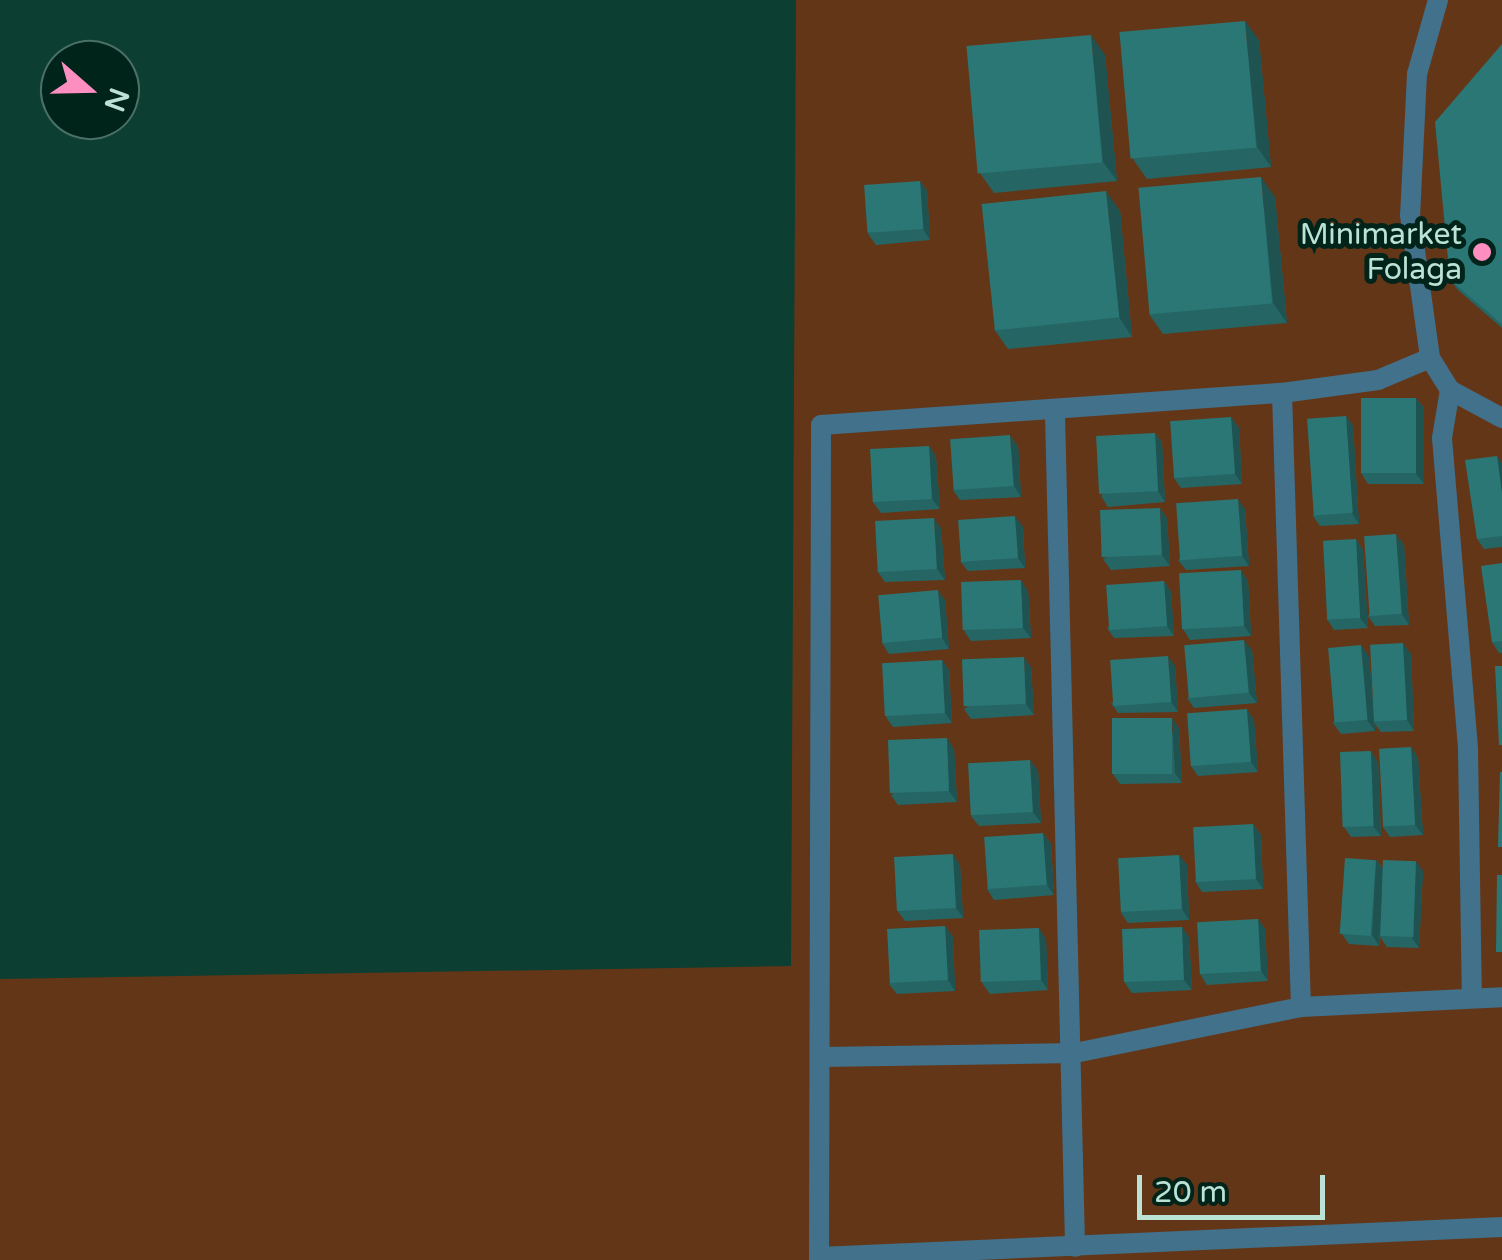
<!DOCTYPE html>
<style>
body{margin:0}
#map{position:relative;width:1502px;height:1260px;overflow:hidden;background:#0d3e32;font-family:"Varela Round",sans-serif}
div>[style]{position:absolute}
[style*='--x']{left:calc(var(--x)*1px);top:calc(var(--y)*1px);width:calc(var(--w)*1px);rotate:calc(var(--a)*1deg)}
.green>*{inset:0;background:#643618}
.lane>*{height:20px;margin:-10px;padding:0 10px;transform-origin:10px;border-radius:10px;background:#41718b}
.wall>*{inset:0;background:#256665}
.shaded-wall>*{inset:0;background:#1e5352}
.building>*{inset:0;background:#2b7775;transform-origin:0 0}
.dots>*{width:28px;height:28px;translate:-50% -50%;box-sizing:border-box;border:5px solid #00231a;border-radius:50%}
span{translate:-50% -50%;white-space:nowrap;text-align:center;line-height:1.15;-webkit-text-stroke:10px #00231a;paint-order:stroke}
.poi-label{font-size:30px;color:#bae3d5}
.right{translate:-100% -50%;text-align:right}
.north{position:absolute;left:40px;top:40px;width:100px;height:100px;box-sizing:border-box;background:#00231a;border:2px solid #4a7065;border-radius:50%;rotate:110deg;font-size:28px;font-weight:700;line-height:40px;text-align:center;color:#bae3d5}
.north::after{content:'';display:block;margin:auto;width:35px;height:45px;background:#fd8ec0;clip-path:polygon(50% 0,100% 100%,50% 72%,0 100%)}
.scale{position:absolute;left:1137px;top:1175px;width:188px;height:45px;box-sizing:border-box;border:5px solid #bae3d5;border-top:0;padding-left:12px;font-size:30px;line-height:35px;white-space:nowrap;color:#bae3d5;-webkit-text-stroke:8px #00231a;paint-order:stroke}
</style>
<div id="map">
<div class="green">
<div style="clip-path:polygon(796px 0,1502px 0,1502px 1260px,0 1260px,0 979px,791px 966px)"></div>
</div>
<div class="lane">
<div style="--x:1438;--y:0;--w:77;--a:105.8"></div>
<div style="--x:1417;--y:74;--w:141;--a:92.8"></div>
<div style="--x:1410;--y:215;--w:144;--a:82"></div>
<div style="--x:1430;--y:358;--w:38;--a:58"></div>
<div style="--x:1450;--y:390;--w:59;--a:28.3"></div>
<div style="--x:1450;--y:390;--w:49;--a:99.5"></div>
<div style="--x:1442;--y:438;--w:313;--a:85.2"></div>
<div style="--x:1468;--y:750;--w:247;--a:89.1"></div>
<div style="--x:1282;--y:393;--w:614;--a:88.23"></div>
<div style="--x:1055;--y:414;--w:833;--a:88.62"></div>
<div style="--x:822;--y:1057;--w:253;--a:-0.9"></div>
<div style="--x:1075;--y:1053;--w:231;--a:-11.5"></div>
<div style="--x:1301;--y:1007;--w:201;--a:-2.8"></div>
<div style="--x:819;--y:1257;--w:684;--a:-2.52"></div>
<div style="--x:819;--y:1260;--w:835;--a:-89.86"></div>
<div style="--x:821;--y:425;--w:462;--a:-4"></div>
<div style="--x:1282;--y:393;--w:97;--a:-7.7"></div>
<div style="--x:1378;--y:380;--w:56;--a:-22.9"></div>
</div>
<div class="wall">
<div style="clip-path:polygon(1259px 40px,1271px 167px,1147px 179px,1133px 159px)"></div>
<div style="clip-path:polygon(1502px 44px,1502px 328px,1458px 290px,1450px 280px)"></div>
<div style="clip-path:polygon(1105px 55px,1117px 181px,994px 193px,980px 173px)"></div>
<div style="clip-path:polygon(920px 181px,927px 191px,930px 240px,876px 245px,868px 234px)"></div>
<div style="clip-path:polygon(1275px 197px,1287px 323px,1163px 334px,1149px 314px)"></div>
<div style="clip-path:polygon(1120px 211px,1132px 337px,1008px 349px,994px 329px)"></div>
<div style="clip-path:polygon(1416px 398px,1424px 408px,1424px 484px,1368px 484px,1361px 473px)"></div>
<div style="clip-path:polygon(1346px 416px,1353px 426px,1359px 524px,1320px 526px,1313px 516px)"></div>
<div style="clip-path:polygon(1231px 417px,1239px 428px,1242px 484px,1181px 488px,1174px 478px)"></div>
<div style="clip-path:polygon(1155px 433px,1162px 443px,1165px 502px,1108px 507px,1101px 496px)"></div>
<div style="clip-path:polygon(929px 446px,936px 457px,940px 509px,881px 513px,873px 502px)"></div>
<div style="clip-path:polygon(1018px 446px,1021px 497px,960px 500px,953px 490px)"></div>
<div style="clip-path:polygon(1497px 456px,1502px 464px,1502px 547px,1484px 549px,1477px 539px)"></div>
<div style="clip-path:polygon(1245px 509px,1249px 566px,1186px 570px,1178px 560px)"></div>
<div style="clip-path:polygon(1167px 518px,1170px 566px,1111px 570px,1103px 559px)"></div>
<div style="clip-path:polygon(1023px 527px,1025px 568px,968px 571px,960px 561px)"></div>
<div style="clip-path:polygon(941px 528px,945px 580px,885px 582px,878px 572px)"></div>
<div style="clip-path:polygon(1356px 539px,1363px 550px,1368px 628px,1334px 630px,1327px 619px)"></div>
<div style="clip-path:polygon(1404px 545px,1409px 625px,1375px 626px,1368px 616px)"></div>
<div style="clip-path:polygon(1502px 563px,1502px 653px,1499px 653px,1492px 642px)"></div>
<div style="clip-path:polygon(1164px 581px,1171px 592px,1174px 636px,1114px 638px,1107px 628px)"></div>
<div style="clip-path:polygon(1248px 581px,1251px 636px,1190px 640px,1183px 629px)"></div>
<div style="clip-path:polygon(1028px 591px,1031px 638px,971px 641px,964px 631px)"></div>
<div style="clip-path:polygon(945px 600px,949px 649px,889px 654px,882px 643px)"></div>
<div style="clip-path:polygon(1252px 650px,1257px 703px,1194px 708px,1187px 698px)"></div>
<div style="clip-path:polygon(1411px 654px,1414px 731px,1381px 732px,1374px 723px,1375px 731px,1341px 734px,1333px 723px,1369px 656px,1373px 703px)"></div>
<div style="clip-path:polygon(942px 660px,949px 670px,952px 723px,893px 727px,886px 717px)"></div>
<div style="clip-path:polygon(1175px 666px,1178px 712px,1118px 713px,1111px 703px)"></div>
<div style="clip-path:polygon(1031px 667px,1034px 715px,971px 719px,964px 709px)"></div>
<div style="clip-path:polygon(1254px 720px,1258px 772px,1198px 776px,1191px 766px)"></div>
<div style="clip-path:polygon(1179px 728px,1182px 783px,1120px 784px,1113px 774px)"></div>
<div style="clip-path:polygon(1411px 747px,1418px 758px,1423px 835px,1390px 837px,1383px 827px)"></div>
<div style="clip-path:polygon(954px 749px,957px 802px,898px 805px,891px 795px)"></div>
<div style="clip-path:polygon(1378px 762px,1381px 836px,1351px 837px,1344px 827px)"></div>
<div style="clip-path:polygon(1038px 770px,1041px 823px,979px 826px,971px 816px)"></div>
<div style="clip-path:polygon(1253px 824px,1261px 835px,1263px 889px,1202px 892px,1195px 881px)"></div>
<div style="clip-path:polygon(1043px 833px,1051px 844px,1054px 895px,994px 900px,987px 889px)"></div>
<div style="clip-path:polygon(1179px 855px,1187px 865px,1189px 920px,1128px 923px,1121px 913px)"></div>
<div style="clip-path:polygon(1376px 860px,1383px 868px,1423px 871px,1419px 948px,1387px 947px,1380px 937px,1379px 946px,1349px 944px,1342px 934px)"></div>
<div style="clip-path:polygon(960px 865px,963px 918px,905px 921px,897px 910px)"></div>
<div style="clip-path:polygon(1258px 919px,1265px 929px,1268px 981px,1207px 985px,1200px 974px)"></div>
<div style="clip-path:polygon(945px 926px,953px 937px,955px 991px,897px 994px,889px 984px)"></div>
<div style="clip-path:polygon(1182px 927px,1189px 937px,1192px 990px,1132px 993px,1125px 983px)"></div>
<div style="clip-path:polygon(1046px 939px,1048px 990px,990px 994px,982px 983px)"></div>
</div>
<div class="shaded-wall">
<div style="clip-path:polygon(1245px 21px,1259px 40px,1271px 167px,1257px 147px)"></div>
<div style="clip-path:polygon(1091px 35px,1105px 55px,1117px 181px,1103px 162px)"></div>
<div style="clip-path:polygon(1261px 177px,1275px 197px,1287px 323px,1273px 303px)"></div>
<div style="clip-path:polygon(920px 181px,927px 191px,930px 240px,923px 229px)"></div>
<div style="clip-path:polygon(1106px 191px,1120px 211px,1132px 337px,1119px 317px)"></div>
<div style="clip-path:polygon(1416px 398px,1424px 408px,1424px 484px,1416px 474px)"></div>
<div style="clip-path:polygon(1346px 416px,1353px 426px,1359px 524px,1352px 513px)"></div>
<div style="clip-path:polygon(1231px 417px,1239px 428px,1242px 484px,1235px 474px)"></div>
<div style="clip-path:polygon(1155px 433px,1162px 443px,1165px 502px,1158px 491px)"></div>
<div style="clip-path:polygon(1010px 435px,1018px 446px,1021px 497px,1014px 486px)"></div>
<div style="clip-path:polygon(929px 446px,936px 457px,940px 509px,932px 499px)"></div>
<div style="clip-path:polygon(1497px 456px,1502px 464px,1502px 494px)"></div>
<div style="clip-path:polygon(1238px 499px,1245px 509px,1249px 566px,1242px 556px)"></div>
<div style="clip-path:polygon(1160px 508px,1167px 518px,1170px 566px,1162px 555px)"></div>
<div style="clip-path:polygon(1015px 516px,1023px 527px,1025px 568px,1018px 558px)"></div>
<div style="clip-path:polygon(934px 518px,941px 528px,945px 580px,937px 569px)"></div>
<div style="clip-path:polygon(1396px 534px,1404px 545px,1409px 625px,1402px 614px)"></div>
<div style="clip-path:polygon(1356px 539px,1363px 550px,1368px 628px,1360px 618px)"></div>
<div style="clip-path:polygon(1241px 570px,1248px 581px,1251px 636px,1244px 626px)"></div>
<div style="clip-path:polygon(1021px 580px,1028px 591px,1031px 638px,1023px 628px)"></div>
<div style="clip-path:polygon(1164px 581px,1171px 592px,1174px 636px,1167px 626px)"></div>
<div style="clip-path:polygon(938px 590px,945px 600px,949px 649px,942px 638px)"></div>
<div style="clip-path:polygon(1244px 640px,1252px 650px,1257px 703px,1249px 693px)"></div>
<div style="clip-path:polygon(1403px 643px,1411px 654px,1414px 731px,1407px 720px)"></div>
<div style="clip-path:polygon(1361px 645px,1369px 656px,1375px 731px,1367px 720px)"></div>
<div style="clip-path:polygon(1168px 656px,1175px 666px,1178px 712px,1171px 702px)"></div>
<div style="clip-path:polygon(1024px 657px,1031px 667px,1034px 715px,1026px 704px)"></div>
<div style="clip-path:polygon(942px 660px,949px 670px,952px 723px,945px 713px)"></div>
<div style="clip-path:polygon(1247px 709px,1254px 720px,1258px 772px,1251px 762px)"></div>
<div style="clip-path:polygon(1172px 718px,1179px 728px,1182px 783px,1175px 773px)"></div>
<div style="clip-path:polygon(947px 738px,954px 749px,957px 802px,949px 791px)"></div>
<div style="clip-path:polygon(1411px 747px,1418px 758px,1423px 835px,1415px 825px)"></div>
<div style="clip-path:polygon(1371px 751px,1378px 762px,1381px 836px,1373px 826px)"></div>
<div style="clip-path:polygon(1030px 760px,1038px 770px,1041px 823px,1033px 812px)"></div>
<div style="clip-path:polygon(1253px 824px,1261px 835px,1263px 889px,1256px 879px)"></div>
<div style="clip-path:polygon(1043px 833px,1051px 844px,1054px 895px,1047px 885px)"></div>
<div style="clip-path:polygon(953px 854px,960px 865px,963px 918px,956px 908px)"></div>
<div style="clip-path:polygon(1179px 855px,1187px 865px,1189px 920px,1182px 909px)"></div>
<div style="clip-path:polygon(1376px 860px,1384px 870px,1379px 946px,1372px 935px)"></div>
<div style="clip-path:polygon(1416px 861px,1423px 871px,1419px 948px,1412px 938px)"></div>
<div style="clip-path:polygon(1258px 919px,1265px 929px,1268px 981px,1261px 971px)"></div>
<div style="clip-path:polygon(945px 926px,953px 937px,955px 991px,948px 980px)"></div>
<div style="clip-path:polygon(1182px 927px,1189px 937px,1192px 990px,1184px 980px)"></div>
<div style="clip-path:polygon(1039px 928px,1046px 939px,1048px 990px,1041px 980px)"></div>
</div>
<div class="building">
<div style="left:1245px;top:21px;width:127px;height:126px;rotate:85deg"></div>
<div style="left:1091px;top:35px;width:128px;height:125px;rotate:85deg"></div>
<div style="clip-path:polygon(1502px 44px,1502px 324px,1450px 280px,1435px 122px)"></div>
<div style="left:1261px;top:177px;width:127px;height:123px;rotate:85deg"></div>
<div style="left:920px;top:181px;width:48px;height:56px;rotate:86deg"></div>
<div style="left:1106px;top:191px;width:127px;height:125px;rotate:84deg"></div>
<div style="left:1361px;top:398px;width:55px;height:75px"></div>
<div style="left:1346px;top:416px;width:97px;height:39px;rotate:86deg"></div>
<div style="left:1231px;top:417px;width:57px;height:61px;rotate:86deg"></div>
<div style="left:1155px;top:433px;width:58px;height:59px;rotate:87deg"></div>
<div style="left:1010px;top:435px;width:51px;height:60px;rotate:86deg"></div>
<div style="left:929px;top:446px;width:53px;height:59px;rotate:87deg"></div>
<div style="clip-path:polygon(1497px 456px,1502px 494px,1502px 536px,1477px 539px,1465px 460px)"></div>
<div style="left:1238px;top:499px;width:57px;height:62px;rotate:86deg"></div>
<div style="left:1160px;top:508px;width:47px;height:60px;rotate:88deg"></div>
<div style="left:1015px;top:516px;width:42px;height:57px;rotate:86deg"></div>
<div style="left:934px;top:518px;width:51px;height:59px;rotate:87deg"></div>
<div style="left:1396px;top:534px;width:80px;height:32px;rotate:86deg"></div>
<div style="left:1356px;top:539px;width:79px;height:33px;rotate:87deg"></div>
<div style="clip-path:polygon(1502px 563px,1502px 641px,1492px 642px,1481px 566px)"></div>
<div style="left:1241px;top:570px;width:56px;height:62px;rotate:87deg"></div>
<div style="left:1021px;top:580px;width:48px;height:60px;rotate:88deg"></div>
<div style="left:1164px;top:581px;width:45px;height:58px;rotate:86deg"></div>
<div style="left:938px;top:590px;width:48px;height:60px;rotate:85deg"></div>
<div style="left:1244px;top:640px;width:53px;height:60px;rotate:85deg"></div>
<div style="left:1403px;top:643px;width:77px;height:33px;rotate:87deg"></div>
<div style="left:1361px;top:645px;width:75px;height:33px;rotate:85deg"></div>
<div style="left:1168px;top:656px;width:46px;height:58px;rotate:86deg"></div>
<div style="left:1024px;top:657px;width:47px;height:62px;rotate:88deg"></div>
<div style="left:942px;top:660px;width:53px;height:60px;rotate:87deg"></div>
<div style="clip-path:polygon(1495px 666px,1502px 666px,1502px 745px,1499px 745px)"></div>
<div style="left:1247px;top:709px;width:53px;height:60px;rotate:86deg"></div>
<div style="left:1112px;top:718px;width:60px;height:56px"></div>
<div style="left:947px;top:738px;width:53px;height:59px;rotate:88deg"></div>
<div style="left:1411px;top:747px;width:78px;height:32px;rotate:87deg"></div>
<div style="left:1371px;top:751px;width:75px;height:31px;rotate:88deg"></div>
<div style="left:1030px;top:760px;width:52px;height:62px;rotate:87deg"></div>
<div style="clip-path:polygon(1500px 772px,1502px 772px,1502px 847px,1498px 847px)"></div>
<div style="left:1253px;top:824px;width:55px;height:60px;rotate:87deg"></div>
<div style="left:1043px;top:833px;width:52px;height:59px;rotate:86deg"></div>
<div style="left:953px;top:854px;width:54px;height:59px;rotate:87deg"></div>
<div style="left:1179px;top:855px;width:54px;height:61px;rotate:87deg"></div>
<div style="left:1345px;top:858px;width:31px;height:76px;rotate:4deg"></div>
<div style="left:1383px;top:860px;width:33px;height:76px;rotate:2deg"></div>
<div style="clip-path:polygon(1497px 875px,1502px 875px,1502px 952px,1496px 952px)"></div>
<div style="left:1258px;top:919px;width:52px;height:61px;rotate:87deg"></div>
<div style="left:945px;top:926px;width:54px;height:58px;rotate:87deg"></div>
<div style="left:1182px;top:927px;width:53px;height:60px;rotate:88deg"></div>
<div style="left:1039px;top:928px;width:52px;height:60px;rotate:88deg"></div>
</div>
<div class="dots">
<div style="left:1482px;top:252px;background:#fd8ec0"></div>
</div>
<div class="poi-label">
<span class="right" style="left:1462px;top:252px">Minimarket<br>Folaga</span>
</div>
<div class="north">N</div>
<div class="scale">20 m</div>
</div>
